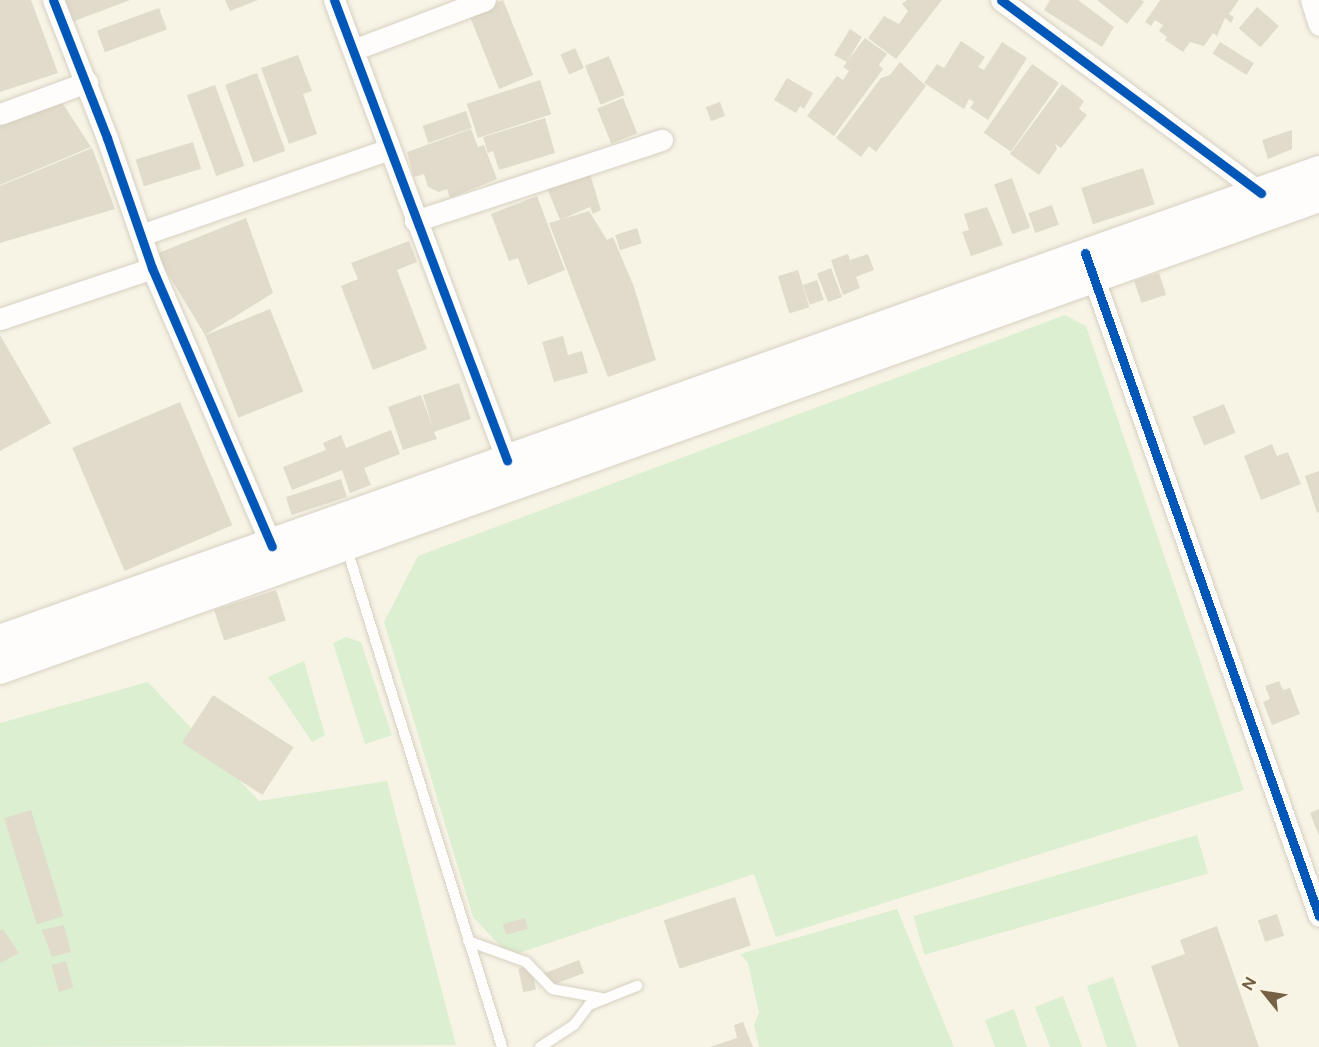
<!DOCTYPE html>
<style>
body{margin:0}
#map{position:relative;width:1319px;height:1047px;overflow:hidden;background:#f7f4e6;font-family:Figtree,sans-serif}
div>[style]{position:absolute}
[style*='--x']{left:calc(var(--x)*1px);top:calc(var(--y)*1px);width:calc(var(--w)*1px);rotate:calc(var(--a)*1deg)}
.green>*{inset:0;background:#dcefd0;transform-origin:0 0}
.building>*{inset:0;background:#e1dbcb;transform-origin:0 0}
.roads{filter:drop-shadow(0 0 2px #d6d0c2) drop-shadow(0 0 2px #d6d0c2)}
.service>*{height:10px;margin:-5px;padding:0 5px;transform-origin:5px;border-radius:5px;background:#fefdfb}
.minor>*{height:21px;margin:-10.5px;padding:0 10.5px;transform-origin:10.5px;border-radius:10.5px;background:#fefdfb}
.secondary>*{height:30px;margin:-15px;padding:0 15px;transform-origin:15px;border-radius:15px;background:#fefdfb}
.cycleway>*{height:9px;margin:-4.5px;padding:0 4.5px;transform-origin:4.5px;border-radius:4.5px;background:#0057b8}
span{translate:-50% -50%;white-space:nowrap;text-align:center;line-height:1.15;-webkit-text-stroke:4.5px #fffbe8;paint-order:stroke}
.north{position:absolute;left:1235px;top:963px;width:60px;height:60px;-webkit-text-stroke:4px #fffbe8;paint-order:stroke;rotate:300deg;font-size:16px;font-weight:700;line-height:24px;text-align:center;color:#756246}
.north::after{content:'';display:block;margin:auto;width:21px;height:27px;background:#756246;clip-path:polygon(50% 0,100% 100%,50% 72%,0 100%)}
</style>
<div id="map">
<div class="green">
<div style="clip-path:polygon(1065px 315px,1086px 326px,1244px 790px,776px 937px,754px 874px,510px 956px,473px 917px,384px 622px,418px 556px)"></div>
<div style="clip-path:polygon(346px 637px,361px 642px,392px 735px,365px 744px,333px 643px)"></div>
<div style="clip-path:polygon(304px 661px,325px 735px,312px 742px,268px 677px)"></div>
<div style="clip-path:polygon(148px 682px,259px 801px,387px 781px,456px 1045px,0 1047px,0 723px)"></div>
<div style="left:1197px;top:835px;width:40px;height:295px;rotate:74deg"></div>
<div style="clip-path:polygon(897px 909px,954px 1047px,759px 1047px,754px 1025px,759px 1013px,748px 963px,740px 954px)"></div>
<div style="clip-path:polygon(1113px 977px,1137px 1047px,1107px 1047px,1087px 986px)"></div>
<div style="clip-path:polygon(1063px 996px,1082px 1047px,1050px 1047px,1035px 1007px)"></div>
<div style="clip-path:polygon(1014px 1009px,1027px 1047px,995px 1047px,985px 1020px)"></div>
</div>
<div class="building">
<div style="clip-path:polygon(0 0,31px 0,58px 73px,0 92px)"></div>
<div style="clip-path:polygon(63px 0,130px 0,72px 22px)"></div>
<div style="clip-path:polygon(225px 0,258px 0,230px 11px)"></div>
<div style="left:503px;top:0;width:81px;height:37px;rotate:68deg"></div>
<div style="clip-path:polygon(907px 0,942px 0,896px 59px,868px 38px,884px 16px,899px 24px,908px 11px,902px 4px)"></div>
<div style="clip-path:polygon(1050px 0,1078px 0,1114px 27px,1102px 47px,1044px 10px)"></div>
<div style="clip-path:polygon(1097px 0,1141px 0,1144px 2px,1127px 24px)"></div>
<div style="clip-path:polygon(1160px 0,1239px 0,1229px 14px,1234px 17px,1231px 23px,1225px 18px,1217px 36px,1213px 33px,1204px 46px,1190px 42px,1183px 52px,1165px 40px,1167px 37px,1159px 31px,1163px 25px,1155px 20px,1151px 26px,1145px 22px)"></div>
<div style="left:1257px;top:7px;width:29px;height:28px;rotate:41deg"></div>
<div style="left:159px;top:8px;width:23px;height:66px;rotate:70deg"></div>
<div style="clip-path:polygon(850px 29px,862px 37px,848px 60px,865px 38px,887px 54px,879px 65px,883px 69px,834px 136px,807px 116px,837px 76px,843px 80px,849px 71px,843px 67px,847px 62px,834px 55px)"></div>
<div style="clip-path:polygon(961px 41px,985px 57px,978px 67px,984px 70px,1002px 42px,1027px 58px,988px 120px,970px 108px,974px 102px,969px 99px,964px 109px,924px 83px,937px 64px,944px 68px)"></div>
<div style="left:1220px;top:42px;width:40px;height:14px;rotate:32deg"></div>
<div style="left:575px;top:48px;width:22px;height:16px;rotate:66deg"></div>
<div style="clip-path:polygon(298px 55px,312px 91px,303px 94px,317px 134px,289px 144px,261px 68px)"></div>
<div style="left:609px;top:56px;width:42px;height:26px;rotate:68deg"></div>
<div style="clip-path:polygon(900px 62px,926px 86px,876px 152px,869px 146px,861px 157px,836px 138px,881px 78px,890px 75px)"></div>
<div style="left:1032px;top:64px;width:33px;height:84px;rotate:35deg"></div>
<div style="left:257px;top:73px;width:83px;height:34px;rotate:70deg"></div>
<div style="clip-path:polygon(787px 78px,813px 93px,804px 109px,800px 106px,796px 113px,774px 100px)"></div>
<div style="left:540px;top:80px;width:36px;height:77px;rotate:72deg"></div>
<div style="clip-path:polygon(1062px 84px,1084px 101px,1079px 109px,1087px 115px,1061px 148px,1055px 144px,1057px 149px,1039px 175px,1010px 154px)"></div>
<div style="left:215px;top:85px;width:86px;height:30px;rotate:70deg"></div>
<div style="clip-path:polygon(59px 98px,91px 147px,0 185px,0 123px)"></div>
<div style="left:623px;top:98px;width:38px;height:28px;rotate:68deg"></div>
<div style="left:720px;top:102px;width:15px;height:15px;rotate:70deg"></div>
<div style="left:466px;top:111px;width:18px;height:46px;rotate:71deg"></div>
<div style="clip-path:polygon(545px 118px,555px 153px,499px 170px,493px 151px,488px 153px,483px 137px)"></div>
<div style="clip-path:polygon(471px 129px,478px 147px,484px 145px,497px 179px,450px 198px,447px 189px,439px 192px,428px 187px,424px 174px,414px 177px,407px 152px)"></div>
<div style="clip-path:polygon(1292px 130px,1292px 149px,1268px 159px,1262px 140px)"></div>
<div style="left:193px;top:142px;width:28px;height:60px;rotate:73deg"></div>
<div style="clip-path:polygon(92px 148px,115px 209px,0 243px,0 186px)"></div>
<div style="left:1143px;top:168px;width:38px;height:65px;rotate:72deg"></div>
<div style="clip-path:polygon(589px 171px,601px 210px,593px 214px,590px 207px,560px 220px,547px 188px)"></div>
<div style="left:1012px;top:178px;width:53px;height:19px;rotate:70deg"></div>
<div style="clip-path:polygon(537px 196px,565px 270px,528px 285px,518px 258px,509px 261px,491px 214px)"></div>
<div style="left:1052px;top:205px;width:21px;height:25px;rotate:71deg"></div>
<div style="clip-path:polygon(987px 207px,1003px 245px,971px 256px,962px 232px,969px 230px,964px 214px)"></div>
<div style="clip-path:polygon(589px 211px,607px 240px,613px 237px,634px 287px,656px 360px,608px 377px,549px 223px)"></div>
<div style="clip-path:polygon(246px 218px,273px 293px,205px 335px,156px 254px)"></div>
<div style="left:637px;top:228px;width:16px;height:23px;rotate:72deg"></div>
<div style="clip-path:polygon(409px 241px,417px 262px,397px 270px,427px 349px,373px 370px,341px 286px,358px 279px,351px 263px)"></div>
<div style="clip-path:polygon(848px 254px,850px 260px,868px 254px,874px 270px,856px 277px,860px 288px,843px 295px,831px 260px)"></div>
<div style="left:831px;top:268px;width:31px;height:15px;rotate:69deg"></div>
<div style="left:798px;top:270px;width:39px;height:21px;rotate:73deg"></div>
<div style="left:1159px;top:273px;width:23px;height:26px;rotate:72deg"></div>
<div style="left:817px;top:280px;width:21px;height:15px;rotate:71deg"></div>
<div style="left:270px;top:309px;width:89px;height:70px;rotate:68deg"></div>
<div style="clip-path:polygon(0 335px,51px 423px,0 451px)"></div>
<div style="clip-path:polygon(563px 336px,568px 355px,582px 351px,588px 373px,554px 382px,542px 342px)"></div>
<div style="clip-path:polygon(459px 383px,471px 419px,434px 432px,437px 439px,403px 450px,388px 407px,421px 395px,433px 428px,423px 395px)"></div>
<div style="left:180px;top:402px;width:134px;height:117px;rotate:67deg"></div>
<div style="left:1224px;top:404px;width:31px;height:34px;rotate:68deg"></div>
<div style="clip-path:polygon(391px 430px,400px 454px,364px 468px,371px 485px,350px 493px,342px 470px,292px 490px,283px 467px,326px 450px,323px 443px,341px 435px,346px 448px)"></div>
<div style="clip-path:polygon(1272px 444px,1277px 456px,1288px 452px,1301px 484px,1261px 500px,1244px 456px)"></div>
<div style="clip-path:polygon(1319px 471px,1319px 512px,1317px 513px,1305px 476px)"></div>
<div style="left:341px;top:479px;width:19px;height:58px;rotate:72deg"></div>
<div style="left:276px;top:590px;width:32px;height:65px;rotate:72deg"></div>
<div style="clip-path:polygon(1279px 681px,1283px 690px,1290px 688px,1300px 714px,1272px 725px,1263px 702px,1270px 699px,1265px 686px)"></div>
<div style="left:213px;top:695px;width:96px;height:57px;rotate:33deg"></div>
<div style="clip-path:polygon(1319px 809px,1319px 836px,1310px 813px)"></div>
<div style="left:31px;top:810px;width:111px;height:28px;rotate:73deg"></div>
<div style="left:735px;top:897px;width:51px;height:75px;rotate:72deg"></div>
<div style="left:1277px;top:914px;width:23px;height:20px;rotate:72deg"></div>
<div style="left:525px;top:918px;width:11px;height:23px;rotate:75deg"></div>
<div style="clip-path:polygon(64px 925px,71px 952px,52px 957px,42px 930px)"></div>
<div style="clip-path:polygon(1217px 926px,1259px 1047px,1179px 1047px,1151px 966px,1185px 954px,1180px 940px)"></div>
<div style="clip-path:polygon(3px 929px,19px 953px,0 963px,0 930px)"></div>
<div style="left:579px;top:960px;width:14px;height:37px;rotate:69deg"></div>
<div style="left:66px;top:961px;width:28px;height:15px;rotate:75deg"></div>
<div style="left:531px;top:966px;width:24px;height:13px;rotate:78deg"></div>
<div style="clip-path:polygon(743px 1022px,753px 1047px,710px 1047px,737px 1038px,734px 1025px)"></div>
</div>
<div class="roads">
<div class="service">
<div style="--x:346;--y:546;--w:525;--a:72.7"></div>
<div style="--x:468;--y:941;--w:62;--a:19.9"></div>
<div style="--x:526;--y:962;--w:37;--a:46"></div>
<div style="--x:552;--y:989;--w:50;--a:10.4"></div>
<div style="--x:540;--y:1047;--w:40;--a:-32.9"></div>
<div style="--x:574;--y:1025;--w:25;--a:-53"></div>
<div style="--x:589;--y:1005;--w:52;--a:-21.6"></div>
</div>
<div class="minor">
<div style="--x:53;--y:0;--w:148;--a:68.6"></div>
<div style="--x:107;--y:138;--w:138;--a:70.9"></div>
<div style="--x:152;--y:268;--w:303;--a:66.7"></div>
<div style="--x:334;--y:0;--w:492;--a:69.4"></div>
<div style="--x:1001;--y:0;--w:324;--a:36.6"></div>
<div style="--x:1311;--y:0;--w:26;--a:72"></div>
<div style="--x:353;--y:50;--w:141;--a:-20.7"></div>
<div style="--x:0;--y:114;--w:93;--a:-20.2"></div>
<div style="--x:415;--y:221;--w:260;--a:-18.2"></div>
<div style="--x:141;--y:235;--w:262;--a:-19.1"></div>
<div style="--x:1089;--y:265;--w:690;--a:70.54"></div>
<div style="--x:0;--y:319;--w:160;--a:-18.5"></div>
</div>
<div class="secondary">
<div style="--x:0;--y:640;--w:1400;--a:-19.57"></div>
<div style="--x:0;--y:669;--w:1401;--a:-19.69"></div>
</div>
</div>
<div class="cycleway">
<div style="--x:53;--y:0;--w:148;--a:68.6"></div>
<div style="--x:107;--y:138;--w:138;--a:70.9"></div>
<div style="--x:152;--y:268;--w:303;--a:66.7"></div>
<div style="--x:334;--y:0;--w:492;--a:69.4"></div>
<div style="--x:1001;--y:0;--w:324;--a:36.6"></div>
<div style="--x:1085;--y:253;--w:703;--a:70.56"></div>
</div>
<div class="north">N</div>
</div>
